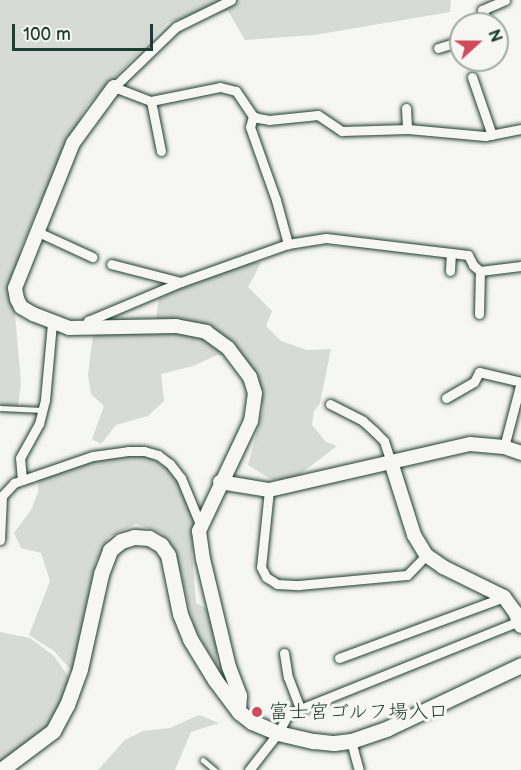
<!DOCTYPE html>
<meta charset="utf-8">
<style>
body{margin:0}
#map{position:relative;width:521px;height:770px;overflow:hidden;background:#f6f6f2;font-family:"Balsamiq Sans","Klee One",sans-serif}
div>[style]{position:absolute}
[style*='--x']{left:calc(var(--x)*1px);top:calc(var(--y)*1px);width:calc(var(--w)*1px);rotate:calc(var(--a)*1deg)}
.green>*{inset:0;background:#d6dbd6}
.roads{filter:drop-shadow(0 0 2px #1f3d34) drop-shadow(0 0 2px #1f3d34)}
.lane>*{height:4.5px;margin:-2.25px;padding:0 2.25px;transform-origin:2.25px;border-radius:2.25px;background:#f6f6f2}
.street>*{height:9px;margin:-4.5px;padding:0 4.5px;transform-origin:4.5px;border-radius:4.5px;background:#f6f6f2}
.secondary>*{height:14px;margin:-7px;padding:0 7px;transform-origin:7px;border-radius:7px;background:#f6f6f2}
.primary>*{height:15px;margin:-7.5px;padding:0 7.5px;transform-origin:7.5px;border-radius:7.5px;background:#f6f6f2}
.dots>*{width:16px;height:16px;translate:-50% -50%;box-sizing:border-box;border:3px solid #f6f6f2;border-radius:50%}
span{translate:-50% -50%;white-space:nowrap;text-align:center;line-height:1.15;-webkit-text-stroke:6px #f6f6f2;paint-order:stroke}
.poi-label{font-size:20px;color:#1f3d34}
.left{translate:0 -50%;text-align:left}
.north{position:absolute;left:449px;top:12px;width:60px;height:60px;box-sizing:border-box;background:#f6f6f2;border:2px solid #a0aca6;border-radius:50%;rotate:69deg;font-size:16px;font-weight:700;line-height:24px;text-align:center;color:#1f3d34}
.north::after{content:'';display:block;margin:auto;width:21px;height:27px;background:#d1495b;clip-path:polygon(50% 0,100% 100%,50% 72%,0 100%)}
.scale{position:absolute;left:12px;top:24px;width:141px;height:27px;box-sizing:border-box;border:3px solid #1f3d34;border-top:0;padding-left:8px;font-size:18px;line-height:21px;white-space:nowrap;color:#1f3d34;-webkit-text-stroke:4px #f6f6f2;paint-order:stroke}
</style>
<div id="map">
<div class="green">
<div style="clip-path:polygon(0 0,451px 0,450px 12px,314px 35px,245px 40px,228px 11px,168px 22px,86px 107px,43px 196px,19px 253px,21px 252px,15px 315px,21px 382px,18px 407px,0 405px)"></div>
<div style="clip-path:polygon(250px 261px,261px 263px,248px 287px,272px 311px,266px 326px,281px 341px,307px 350px,331px 349px,320px 403px,314px 411px,312px 425px,326px 442px,337px 446px,291px 481px,270px 479px,248px 465px,263px 409px,259px 382px,241px 354px,217px 355px,193px 366px,161px 374px,164px 401px,148px 416px,116px 425px,101px 444px,92px 439px,104px 406px,91px 394px,88px 375px,93px 335px,155px 324px,159px 299px,184px 285px)"></div>
<div style="clip-path:polygon(132px 453px,152px 459px,172px 471px,185px 491px,196px 518px,192px 554px,196px 603px,212px 612px,217px 639px,217px 666px,195px 629px,175px 550px,161px 533px,136px 524px,109px 537px,96px 561px,72px 671px,54px 651px,29px 635px,50px 581px,41px 553px,21px 548px,14px 533px,31px 510px,38px 492px,39px 476px,100px 458px)"></div>
<div style="clip-path:polygon(0 632px,30px 638px,54px 656px,73px 683px,58px 738px,28px 751px,15px 770px,0 770px)"></div>
<div style="clip-path:polygon(199px 715px,219px 723px,191px 732px,175px 770px,98px 770px,125px 740px,143px 731px,170px 728px)"></div>
</div>
<div class="roads">
<div class="lane">
<div style="--x:0;--y:408;--w:43;--a:2.7"></div>
<div style="--x:203;--y:760;--w:16;--a:40"></div>
</div>
<div class="street">
<div style="--x:231;--y:0;--w:61;--a:153.9"></div>
<div style="--x:176;--y:27;--w:86;--a:135.9"></div>
<div style="--x:114;--y:87;--w:40;--a:21"></div>
<div style="--x:151;--y:101;--w:70;--a:-11.5"></div>
<div style="--x:220;--y:87;--w:16;--a:14"></div>
<div style="--x:236;--y:91;--w:30;--a:56"></div>
<div style="--x:253;--y:116;--w:5;--a:22"></div>
<div style="--x:258;--y:118;--w:11;--a:10"></div>
<div style="--x:269;--y:120;--w:49;--a:-5.8"></div>
<div style="--x:318;--y:115;--w:29;--a:34"></div>
<div style="--x:342;--y:131;--w:66;--a:-1.7"></div>
<div style="--x:408;--y:129;--w:77;--a:5.2"></div>
<div style="--x:485;--y:136;--w:37;--a:-11"></div>
<div style="--x:488;--y:24;--w:15;--a:-113"></div>
<div style="--x:482;--y:10;--w:25;--a:-23"></div>
<div style="--x:438;--y:48;--w:24;--a:-17"></div>
<div style="--x:472;--y:77;--w:61;--a:71"></div>
<div style="--x:151;--y:101;--w:51;--a:78.7"></div>
<div style="--x:406;--y:108;--w:21;--a:87"></div>
<div style="--x:253;--y:116;--w:11;--a:105"></div>
<div style="--x:250;--y:127;--w:77;--a:70.4"></div>
<div style="--x:276;--y:200;--w:46;--a:74.7"></div>
<div style="--x:38;--y:232;--w:60;--a:24.8"></div>
<div style="--x:450;--y:271;--w:18;--a:-87"></div>
<div style="--x:181;--y:282;--w:114;--a:-19.6"></div>
<div style="--x:288;--y:244;--w:38;--a:-9"></div>
<div style="--x:326;--y:238;--w:143;--a:6.8"></div>
<div style="--x:468;--y:255;--w:11;--a:63"></div>
<div style="--x:473;--y:265;--w:9;--a:41"></div>
<div style="--x:480;--y:271;--w:41;--a:-7"></div>
<div style="--x:479;--y:314;--w:43;--a:-88.7"></div>
<div style="--x:85;--y:328;--w:8;--a:-67"></div>
<div style="--x:88;--y:321;--w:101;--a:-22.8"></div>
<div style="--x:181;--y:282;--w:72;--a:-165.6"></div>
<div style="--x:446;--y:398;--w:32;--a:-30"></div>
<div style="--x:474;--y:382;--w:11;--a:-63"></div>
<div style="--x:479;--y:372;--w:43;--a:13.4"></div>
<div style="--x:521;--y:382;--w:67;--a:104.7"></div>
<div style="--x:330;--y:404;--w:37;--a:27"></div>
<div style="--x:363;--y:421;--w:15;--a:42"></div>
<div style="--x:374;--y:431;--w:14;--a:45"></div>
<div style="--x:384;--y:441;--w:22;--a:72"></div>
<div style="--x:22;--y:480;--w:22;--a:-95"></div>
<div style="--x:20;--y:458;--w:39;--a:-61"></div>
<div style="--x:39;--y:424;--w:25;--a:-76"></div>
<div style="--x:45;--y:400;--w:77;--a:-84.8"></div>
<div style="--x:269;--y:490;--w:77;--a:95.9"></div>
<div style="--x:261;--y:567;--w:11;--a:63"></div>
<div style="--x:266;--y:577;--w:13;--a:32"></div>
<div style="--x:277;--y:584;--w:22;--a:3"></div>
<div style="--x:299;--y:585;--w:108;--a:-5.3"></div>
<div style="--x:407;--y:575;--w:28;--a:-46"></div>
<div style="--x:0;--y:540;--w:44;--a:-87.4"></div>
<div style="--x:2;--y:496;--w:18;--a:-47"></div>
<div style="--x:14;--y:483;--w:83;--a:-18.9"></div>
<div style="--x:93;--y:456;--w:35;--a:-8"></div>
<div style="--x:128;--y:451;--w:16;--a:0"></div>
<div style="--x:144;--y:451;--w:15;--a:16"></div>
<div style="--x:158;--y:455;--w:15;--a:37"></div>
<div style="--x:170;--y:464;--w:18;--a:52"></div>
<div style="--x:181;--y:478;--w:50;--a:67.6"></div>
<div style="--x:284;--y:653;--w:24;--a:81"></div>
<div style="--x:288;--y:677;--w:33;--a:69"></div>
<div style="--x:339;--y:658;--w:176;--a:-20.3"></div>
<div style="--x:351;--y:741;--w:30;--a:75"></div>
<div style="--x:249;--y:770;--w:47;--a:-51.9"></div>
<div style="--x:278;--y:733;--w:21;--a:-62"></div>
<div style="--x:288;--y:714;--w:249;--a:-21.9"></div>
</div>
<div class="secondary">
<div style="--x:114;--y:87;--w:69;--a:126.2"></div>
<div style="--x:73;--y:143;--w:156;--a:111.8"></div>
<div style="--x:15;--y:288;--w:11;--a:80"></div>
<div style="--x:17;--y:299;--w:9;--a:63"></div>
<div style="--x:21;--y:307;--w:14;--a:30"></div>
<div style="--x:33;--y:314;--w:39;--a:21"></div>
<div style="--x:69;--y:328;--w:107;--a:-1.1"></div>
<div style="--x:176;--y:326;--w:31;--a:11"></div>
<div style="--x:206;--y:332;--w:27;--a:36"></div>
<div style="--x:228;--y:348;--w:36;--a:53"></div>
<div style="--x:250;--y:377;--w:17;--a:73"></div>
<div style="--x:255;--y:393;--w:28;--a:98"></div>
<div style="--x:251;--y:421;--w:122;--a:115.3"></div>
<div style="--x:199;--y:531;--w:28;--a:82"></div>
<div style="--x:203;--y:559;--w:111;--a:76.5"></div>
<div style="--x:229;--y:667;--w:31;--a:69"></div>
<div style="--x:240;--y:696;--w:16;--a:94"></div>
<div style="--x:391;--y:462;--w:77;--a:72.5"></div>
<div style="--x:414;--y:535;--w:23;--a:59"></div>
<div style="--x:426;--y:555;--w:21;--a:35"></div>
<div style="--x:443;--y:567;--w:68;--a:26.2"></div>
<div style="--x:504;--y:597;--w:19;--a:54"></div>
<div style="--x:515;--y:612;--w:15;--a:67"></div>
<div style="--x:220;--y:482;--w:50;--a:9.3"></div>
<div style="--x:269;--y:490;--w:206;--a:-12.9"></div>
<div style="--x:470;--y:444;--w:34;--a:5"></div>
<div style="--x:504;--y:447;--w:18;--a:19"></div>
</div>
<div class="primary">
<div style="--x:1;--y:770;--w:65;--a:-36.9"></div>
<div style="--x:53;--y:731;--w:30;--a:-62"></div>
<div style="--x:67;--y:705;--w:38;--a:-70"></div>
<div style="--x:80;--y:669;--w:97;--a:-77.5"></div>
<div style="--x:101;--y:574;--w:26;--a:-69"></div>
<div style="--x:110;--y:550;--w:14;--a:-39"></div>
<div style="--x:121;--y:541;--w:14;--a:-17"></div>
<div style="--x:134;--y:537;--w:15;--a:4"></div>
<div style="--x:149;--y:538;--w:14;--a:30"></div>
<div style="--x:161;--y:545;--w:12;--a:55"></div>
<div style="--x:168;--y:555;--w:60;--a:78.5"></div>
<div style="--x:180;--y:614;--w:27;--a:68"></div>
<div style="--x:190;--y:639;--w:48;--a:58.6"></div>
<div style="--x:215;--y:680;--w:40;--a:53"></div>
<div style="--x:239;--y:712;--w:16;--a:38"></div>
<div style="--x:252;--y:722;--w:28;--a:23"></div>
<div style="--x:278;--y:733;--w:37;--a:13"></div>
<div style="--x:314;--y:741;--w:20;--a:6"></div>
<div style="--x:334;--y:743;--w:17;--a:-7"></div>
<div style="--x:351;--y:741;--w:39;--a:-19"></div>
<div style="--x:388;--y:728;--w:147;--a:-25.3"></div>
</div>
</div>
<div class="dots">
<div style="left:257px;top:712px;background:#d1495b"></div>
</div>
<div class="poi-label">
<span class="left" style="left:269px;top:712px">富士宮ゴルフ場入口</span>
</div>
<div class="north">N</div>
<div class="scale">100 m</div>
</div>
